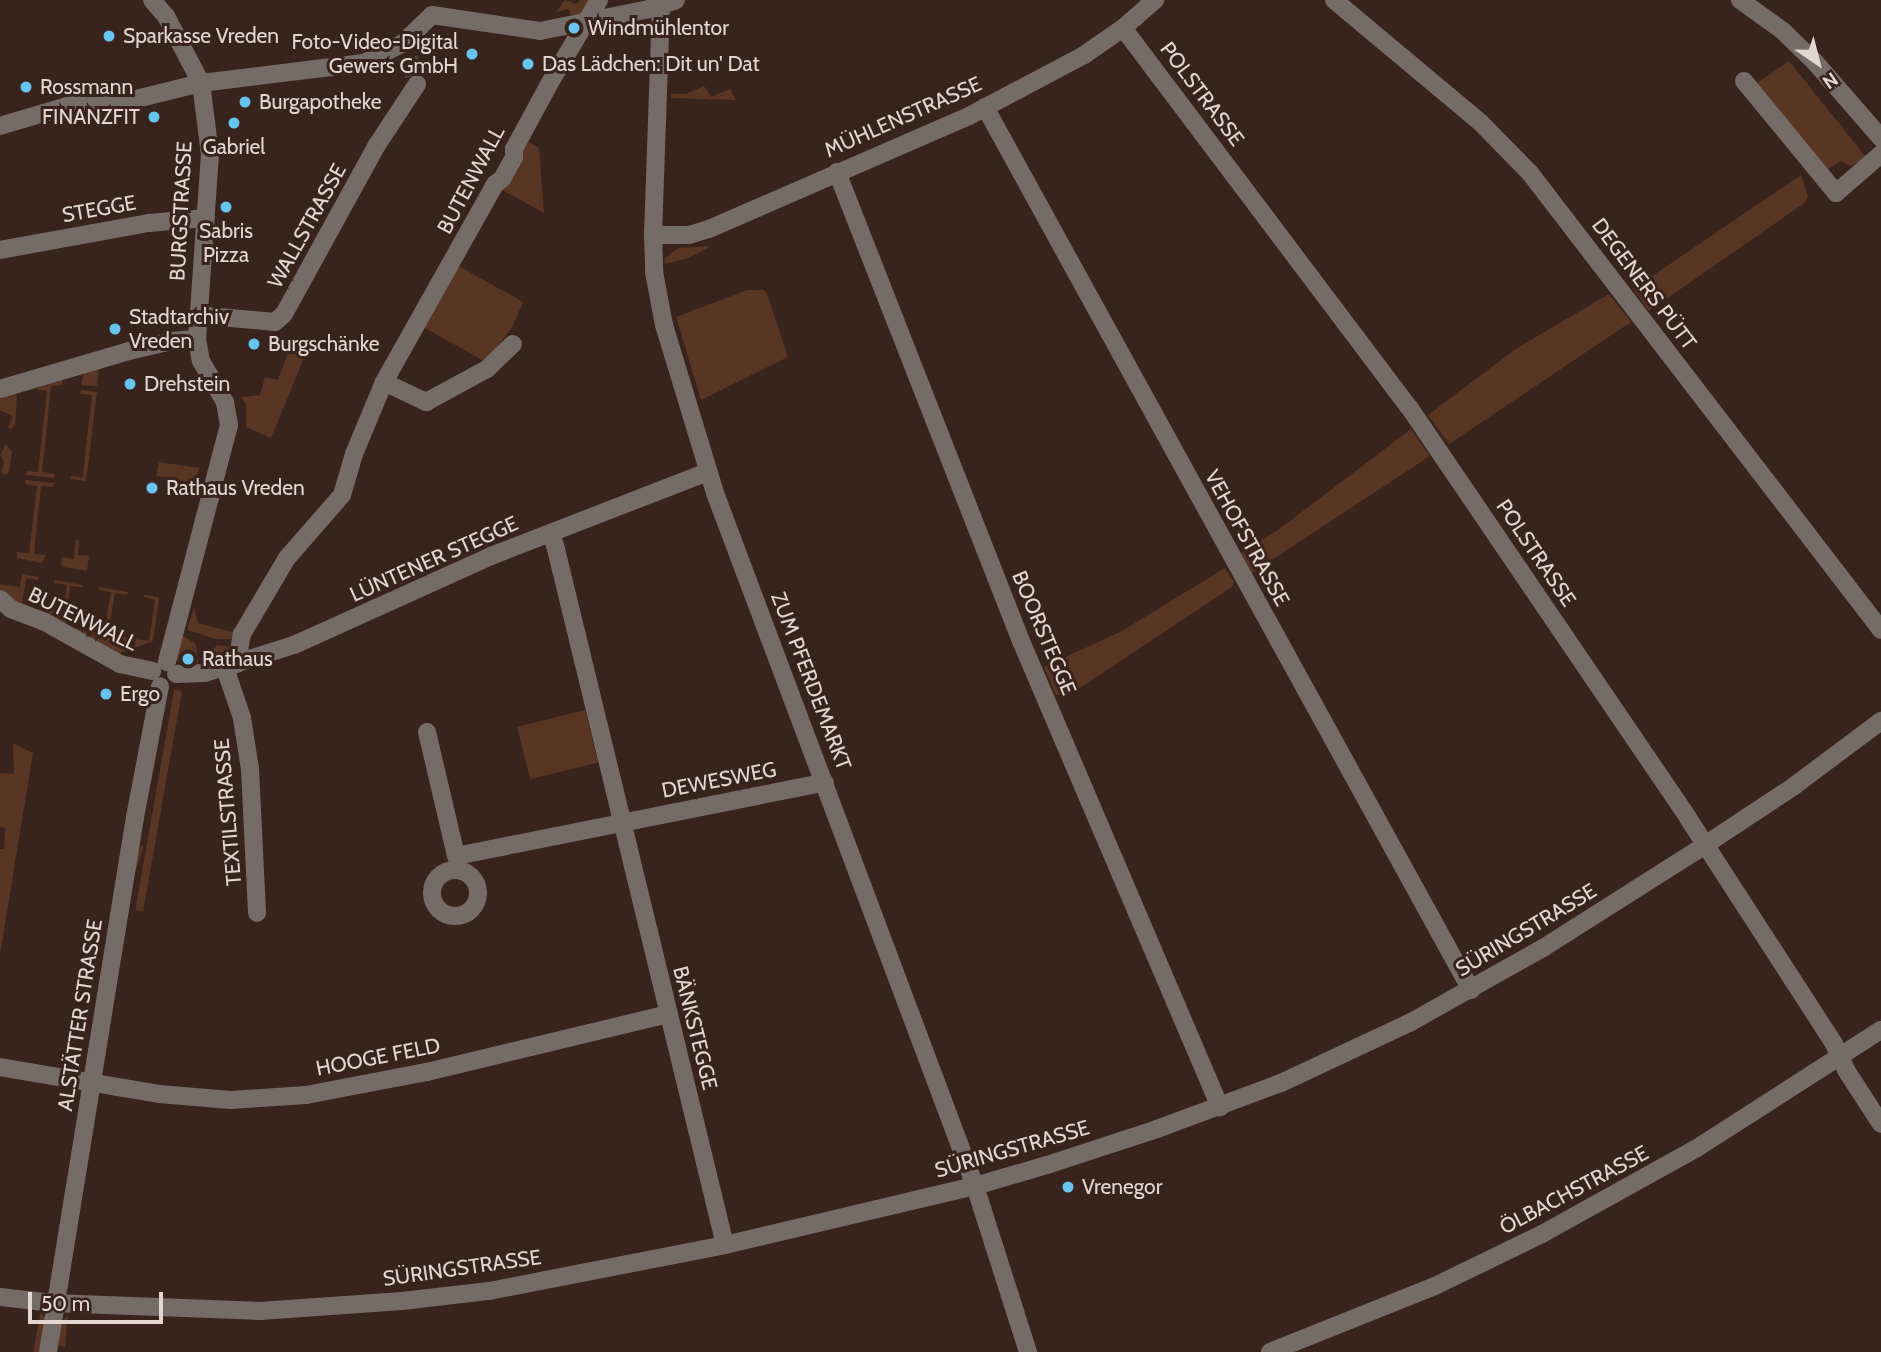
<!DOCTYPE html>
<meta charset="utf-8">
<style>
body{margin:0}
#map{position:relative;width:1881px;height:1352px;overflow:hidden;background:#38241c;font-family:Cabin,sans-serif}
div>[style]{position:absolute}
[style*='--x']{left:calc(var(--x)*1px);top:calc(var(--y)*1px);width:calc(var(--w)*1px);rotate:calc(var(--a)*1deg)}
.green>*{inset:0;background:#593524;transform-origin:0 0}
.minor-tunnel>*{height:18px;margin-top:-9px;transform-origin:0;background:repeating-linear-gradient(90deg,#523f37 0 18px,transparent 0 27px)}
.minor>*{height:18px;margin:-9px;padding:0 9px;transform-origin:9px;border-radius:9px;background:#766c67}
.minor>.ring{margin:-9px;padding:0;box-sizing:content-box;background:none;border:18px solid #766c67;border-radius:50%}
.dots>*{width:19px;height:19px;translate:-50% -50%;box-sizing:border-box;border:4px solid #38241c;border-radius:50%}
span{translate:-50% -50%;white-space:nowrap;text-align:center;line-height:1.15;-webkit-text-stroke:6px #38241c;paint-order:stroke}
.poi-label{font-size:21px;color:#e3d6d0}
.left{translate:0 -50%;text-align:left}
.right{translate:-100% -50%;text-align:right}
.street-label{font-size:21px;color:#e3d6d0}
.north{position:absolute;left:1783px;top:28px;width:70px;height:70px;-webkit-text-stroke:5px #38241c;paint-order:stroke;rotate:145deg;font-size:19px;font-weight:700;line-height:28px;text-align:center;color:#e3d6d0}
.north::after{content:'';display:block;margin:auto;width:24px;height:32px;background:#e3d6d0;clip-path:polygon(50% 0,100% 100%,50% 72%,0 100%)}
.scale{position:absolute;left:28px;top:1292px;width:135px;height:32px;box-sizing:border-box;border:4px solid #e3d6d0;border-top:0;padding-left:9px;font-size:21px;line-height:24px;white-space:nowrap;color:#e3d6d0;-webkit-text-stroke:5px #38241c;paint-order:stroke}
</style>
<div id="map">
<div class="green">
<div style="clip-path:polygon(565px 0,577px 4px,580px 0,592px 0,584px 15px,572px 19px,569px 9px,556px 12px)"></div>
<div style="clip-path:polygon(1789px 61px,1866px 157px,1851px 166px,1841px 161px,1827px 170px,1754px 85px)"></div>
<div style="clip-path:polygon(704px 86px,711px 97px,730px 89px,736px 100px,671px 98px,671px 94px,686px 94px)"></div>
<div style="clip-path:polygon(525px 139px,539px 148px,544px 213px,502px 190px)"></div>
<div style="clip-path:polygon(1801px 175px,1808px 197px,1803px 204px,1649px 311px,1633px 289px)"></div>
<div style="clip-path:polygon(711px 246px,688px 258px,665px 264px,664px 259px,678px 248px)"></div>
<div style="clip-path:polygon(457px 265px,523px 302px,513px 326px,486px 362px,423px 327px)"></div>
<div style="clip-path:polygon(747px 290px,764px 290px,767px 294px,788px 357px,701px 400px,676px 317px)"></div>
<div style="clip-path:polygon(1609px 294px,1631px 322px,1449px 444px,1428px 415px,1517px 348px)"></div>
<div style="clip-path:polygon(289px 351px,304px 358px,271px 438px,246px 427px,246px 404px,241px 397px,260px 395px,265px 377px,278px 380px)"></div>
<div style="clip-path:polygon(99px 368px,97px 386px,81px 385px,84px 373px)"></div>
<div style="clip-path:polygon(62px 379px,63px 385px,51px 386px,42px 472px,55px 474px,54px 478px,26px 475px,27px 471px,38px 472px,47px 391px,35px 389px)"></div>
<div style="clip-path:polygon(81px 390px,97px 392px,86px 481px,71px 479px,71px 476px,83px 477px,85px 456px,92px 395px,80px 394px)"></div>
<div style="clip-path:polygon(14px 393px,17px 396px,15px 425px,11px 429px,8px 428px,13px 416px,0 410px,0 397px)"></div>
<div style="clip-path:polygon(1411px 429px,1430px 456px,1252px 573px,1241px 553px,1278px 530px)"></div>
<div style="clip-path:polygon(6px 444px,12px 451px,9px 472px,5px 475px,1px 473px,4px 462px,0 455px)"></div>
<div style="clip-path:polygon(159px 462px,199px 468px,191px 496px,191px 482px,156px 476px)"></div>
<div style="clip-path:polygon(25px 480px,54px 483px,53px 487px,41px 486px,34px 554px,46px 555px,42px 563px,17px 558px,17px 552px,29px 553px,37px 486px,25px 484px)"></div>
<div style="clip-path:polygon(76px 540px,79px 541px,78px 555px,89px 556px,87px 571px,63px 567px,61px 563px,62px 557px,74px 559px)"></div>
<div style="clip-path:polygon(1225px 568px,1234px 582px,1232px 587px,1074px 692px,1056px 695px,1044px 667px,1122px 631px)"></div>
<div style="clip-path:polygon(22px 574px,39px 577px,38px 580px,26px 578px,22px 606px,0 592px,0 584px,20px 587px)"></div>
<div style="clip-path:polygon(55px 580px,83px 585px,83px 587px,70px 586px,65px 626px,87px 631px,86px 639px,37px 614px,38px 609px,49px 611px,50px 604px,64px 607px,67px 585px,54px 583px)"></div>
<div style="clip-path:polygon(99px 587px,128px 592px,127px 595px,115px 593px,108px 634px,131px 638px,129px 650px,117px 654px,90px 641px,92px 631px,104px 633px,111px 592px,99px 590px)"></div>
<div style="clip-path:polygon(144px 595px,159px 597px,153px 641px,134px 648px,136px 639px,149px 641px,155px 600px,144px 597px)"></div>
<div style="clip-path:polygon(194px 607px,198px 623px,236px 633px,233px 639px,216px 639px,187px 630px)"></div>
<div style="clip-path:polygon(180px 634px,196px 644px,198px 663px,185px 665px,176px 659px)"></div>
<div style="clip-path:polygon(217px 645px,230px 647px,225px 659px,210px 662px,211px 652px)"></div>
<div style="left:182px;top:691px;width:224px;height:8px;rotate:100deg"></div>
<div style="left:585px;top:710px;width:54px;height:70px;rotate:76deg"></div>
<div style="clip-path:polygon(13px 743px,33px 753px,0 955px,0 849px,4px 849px,5px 828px,0 827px,0 773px,14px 774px)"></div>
<div style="left:141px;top:845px;width:3px;height:63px;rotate:18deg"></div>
<div style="clip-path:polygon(41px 1311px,45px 1318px,40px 1352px,33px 1352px)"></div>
<div style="clip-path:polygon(68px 1315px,65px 1347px,58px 1346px,62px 1322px)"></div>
</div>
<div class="minor-tunnel">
<div style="--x:409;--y:58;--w:27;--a:73"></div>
</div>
<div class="minor">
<div style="--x:152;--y:0;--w:21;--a:49"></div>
<div style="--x:166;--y:16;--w:76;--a:62.4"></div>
<div style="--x:201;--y:83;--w:72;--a:82.8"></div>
<div style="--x:210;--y:154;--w:185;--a:94"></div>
<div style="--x:197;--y:339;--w:22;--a:80"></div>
<div style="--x:201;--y:361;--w:48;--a:59.7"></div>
<div style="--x:225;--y:402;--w:23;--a:80"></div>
<div style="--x:229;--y:425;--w:245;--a:104.7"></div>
<div style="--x:1334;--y:0;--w:190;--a:39.9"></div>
<div style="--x:1480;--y:122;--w:71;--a:45.6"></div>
<div style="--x:1530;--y:173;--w:576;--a:52.47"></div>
<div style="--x:1740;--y:0;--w:53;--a:35.8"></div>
<div style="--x:1783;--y:31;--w:43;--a:44.1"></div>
<div style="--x:1814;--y:61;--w:102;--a:49"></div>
<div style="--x:661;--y:6;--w:229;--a:92"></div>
<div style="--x:653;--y:235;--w:37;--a:88"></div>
<div style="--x:654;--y:272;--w:54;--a:79.3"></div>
<div style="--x:664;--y:325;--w:176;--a:73.1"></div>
<div style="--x:715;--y:493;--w:740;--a:69.43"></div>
<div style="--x:975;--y:1186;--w:174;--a:72.3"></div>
<div style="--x:432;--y:15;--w:109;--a:8.4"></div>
<div style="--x:540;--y:31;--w:111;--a:-11.4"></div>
<div style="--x:649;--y:9;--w:28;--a:-18"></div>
<div style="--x:1123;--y:28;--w:475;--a:53"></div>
<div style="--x:1409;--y:407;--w:497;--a:55.8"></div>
<div style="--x:1688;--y:818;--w:269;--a:57.1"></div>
<div style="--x:1834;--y:1044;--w:29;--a:65"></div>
<div style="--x:1846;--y:1070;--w:64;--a:57.1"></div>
<div style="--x:1744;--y:81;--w:145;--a:50.6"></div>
<div style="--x:1836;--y:193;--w:60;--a:-40.9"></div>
<div style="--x:985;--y:107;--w:1008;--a:61.17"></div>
<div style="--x:0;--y:126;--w:70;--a:-16.6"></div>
<div style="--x:67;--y:106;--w:65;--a:-5.3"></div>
<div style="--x:132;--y:100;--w:71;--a:-13.8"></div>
<div style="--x:201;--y:83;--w:164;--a:-7"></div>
<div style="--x:364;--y:63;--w:44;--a:-27.1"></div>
<div style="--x:403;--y:43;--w:40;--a:-44"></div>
<div style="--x:837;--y:172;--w:504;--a:68.58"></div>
<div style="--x:1021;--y:641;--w:507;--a:66.88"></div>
<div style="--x:653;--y:235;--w:36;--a:0"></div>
<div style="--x:689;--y:235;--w:21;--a:-17"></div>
<div style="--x:709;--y:229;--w:283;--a:-23.5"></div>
<div style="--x:969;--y:116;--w:130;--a:-27.9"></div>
<div style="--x:1084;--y:55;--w:47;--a:-34.7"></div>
<div style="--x:1123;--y:28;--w:43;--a:-41.2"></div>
<div style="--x:0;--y:250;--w:151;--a:-10.3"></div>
<div style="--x:149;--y:223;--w:57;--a:-5"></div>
<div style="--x:197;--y:315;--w:78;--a:5.1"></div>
<div style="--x:275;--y:322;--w:12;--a:-42"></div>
<div style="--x:284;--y:314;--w:193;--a:-61.2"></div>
<div style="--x:377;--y:145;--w:73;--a:-56.7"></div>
<div style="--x:384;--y:382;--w:47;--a:25.5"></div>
<div style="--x:426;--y:402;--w:69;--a:-28.4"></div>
<div style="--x:487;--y:369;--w:36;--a:-44"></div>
<div style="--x:0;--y:389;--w:134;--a:-16.4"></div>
<div style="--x:129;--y:351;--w:44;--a:-13.1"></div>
<div style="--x:172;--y:341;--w:25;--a:-5"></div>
<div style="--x:550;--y:534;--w:12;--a:66"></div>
<div style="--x:555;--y:545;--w:720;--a:76.35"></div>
<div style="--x:0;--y:599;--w:15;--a:42"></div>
<div style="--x:11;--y:609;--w:34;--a:21"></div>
<div style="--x:43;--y:621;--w:88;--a:29.2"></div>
<div style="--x:120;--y:664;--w:33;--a:12"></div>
<div style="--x:237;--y:664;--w:30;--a:-81"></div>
<div style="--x:242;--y:634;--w:88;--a:-59.4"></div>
<div style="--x:287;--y:558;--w:84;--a:-48.9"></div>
<div style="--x:342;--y:495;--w:43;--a:-73.7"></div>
<div style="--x:354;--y:454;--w:78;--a:-67.4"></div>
<div style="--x:384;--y:382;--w:227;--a:-60.7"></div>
<div style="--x:495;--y:184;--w:9;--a:-36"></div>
<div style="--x:502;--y:179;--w:25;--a:-61"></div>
<div style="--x:514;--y:157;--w:8;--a:-90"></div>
<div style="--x:514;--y:149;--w:72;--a:-61.6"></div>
<div style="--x:548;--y:86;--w:100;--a:-59.3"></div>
<div style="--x:225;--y:668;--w:53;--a:71.2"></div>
<div style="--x:242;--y:718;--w:52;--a:81.1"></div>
<div style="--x:250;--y:769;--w:144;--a:87.2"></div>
<div style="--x:176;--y:674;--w:29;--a:-2"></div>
<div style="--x:205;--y:673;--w:93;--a:-17.5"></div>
<div style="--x:294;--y:645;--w:216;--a:-24.3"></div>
<div style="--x:491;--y:556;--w:233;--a:-21.2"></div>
<div style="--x:427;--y:732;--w:127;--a:76.8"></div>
<div style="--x:456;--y:856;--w:376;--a:-11.3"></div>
<div class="ring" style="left:432px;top:870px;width:28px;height:28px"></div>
<div style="--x:0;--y:1067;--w:161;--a:9.6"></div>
<div style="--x:159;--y:1094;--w:72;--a:4.8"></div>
<div style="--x:231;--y:1100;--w:75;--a:-3.8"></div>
<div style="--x:306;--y:1095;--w:123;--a:-10.8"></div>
<div style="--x:427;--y:1072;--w:248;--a:-13.5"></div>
<div style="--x:0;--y:1297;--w:53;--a:6.5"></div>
<div style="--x:53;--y:1303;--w:207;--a:2.2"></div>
<div style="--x:260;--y:1311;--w:142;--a:-4"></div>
<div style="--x:402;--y:1301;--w:88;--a:-6.6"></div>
<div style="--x:489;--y:1291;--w:240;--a:-11"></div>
<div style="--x:725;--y:1245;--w:257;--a:-13.3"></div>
<div style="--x:975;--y:1186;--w:75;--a:-16.3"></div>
<div style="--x:1047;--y:1165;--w:116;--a:-18.1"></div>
<div style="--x:1157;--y:1129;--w:132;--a:-20.4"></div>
<div style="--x:1281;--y:1083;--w:144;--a:-25.1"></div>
<div style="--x:1411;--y:1022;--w:151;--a:-29.3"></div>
<div style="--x:1543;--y:948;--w:192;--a:-32.4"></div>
<div style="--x:1705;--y:845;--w:107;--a:-33.5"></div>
<div style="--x:1794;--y:786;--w:109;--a:-36.8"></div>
<div style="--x:48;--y:1352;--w:542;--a:-80.76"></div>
<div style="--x:135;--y:817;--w:133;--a:-79.2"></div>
<div style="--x:1270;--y:1352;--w:178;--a:-21.8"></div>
<div style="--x:1435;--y:1286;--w:119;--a:-25.9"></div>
<div style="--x:1542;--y:1234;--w:177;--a:-29"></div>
<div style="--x:1697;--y:1148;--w:219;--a:-32.7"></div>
</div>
<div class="dots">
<div style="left:574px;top:28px;background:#67c4ef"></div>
<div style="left:109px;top:36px;background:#67c4ef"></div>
<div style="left:472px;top:54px;background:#67c4ef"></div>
<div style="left:528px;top:64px;background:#67c4ef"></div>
<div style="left:26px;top:87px;background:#67c4ef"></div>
<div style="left:245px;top:102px;background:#67c4ef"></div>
<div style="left:154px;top:117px;background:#67c4ef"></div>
<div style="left:234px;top:123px;background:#67c4ef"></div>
<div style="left:226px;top:207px;background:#67c4ef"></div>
<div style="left:115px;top:329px;background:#67c4ef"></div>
<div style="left:254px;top:344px;background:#67c4ef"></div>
<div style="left:130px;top:384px;background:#67c4ef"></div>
<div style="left:152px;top:488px;background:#67c4ef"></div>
<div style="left:188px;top:659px;background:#67c4ef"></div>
<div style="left:106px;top:694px;background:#67c4ef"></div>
<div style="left:1068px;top:1187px;background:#67c4ef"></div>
</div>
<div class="poi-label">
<span class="left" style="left:588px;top:28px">Windmühlentor</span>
<span class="left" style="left:123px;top:36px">Sparkasse Vreden</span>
<span class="right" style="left:458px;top:54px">Foto-Video-Digital<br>Gewers GmbH</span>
<span class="left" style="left:542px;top:64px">Das Lädchen: Dit un' Dat</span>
<span class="left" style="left:40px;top:87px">Rossmann</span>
<span class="left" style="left:259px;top:102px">Burgapotheke</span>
<span class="right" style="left:140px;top:117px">FINANZFIT</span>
<span style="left:234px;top:147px">Gabriel</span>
<span style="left:226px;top:243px">Sabris<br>Pizza</span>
<span class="left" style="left:129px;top:329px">Stadtarchiv<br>Vreden</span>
<span class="left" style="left:268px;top:344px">Burgschänke</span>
<span class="left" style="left:144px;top:384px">Drehstein</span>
<span class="left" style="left:166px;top:488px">Rathaus Vreden</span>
<span class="left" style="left:202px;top:659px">Rathaus</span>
<span class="left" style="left:120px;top:694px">Ergo</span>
<span class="left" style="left:1082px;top:1187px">Vrenegor</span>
</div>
<div class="street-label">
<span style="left:1202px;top:94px;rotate:53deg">POLSTRASSE</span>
<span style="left:903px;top:117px;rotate:-24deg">MÜHLENSTRASSE</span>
<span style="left:471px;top:180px;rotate:-62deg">BUTENWALL</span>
<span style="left:99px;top:209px;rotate:-10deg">STEGGE</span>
<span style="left:181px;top:211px;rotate:-87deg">BURGSTRASSE</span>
<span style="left:307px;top:226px;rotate:-61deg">WALLSTRASSE</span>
<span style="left:1644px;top:284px;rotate:53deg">DEGENERS PÜTT</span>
<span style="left:1247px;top:538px;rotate:61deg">VEHOFSTRASSE</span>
<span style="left:1536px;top:553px;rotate:56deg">POLSTRASSE</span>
<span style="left:434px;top:559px;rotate:-24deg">LÜNTENER STEGGE</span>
<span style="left:83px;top:619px;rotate:26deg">BUTENWALL</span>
<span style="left:1044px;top:633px;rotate:67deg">BOORSTEGGE</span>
<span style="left:811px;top:681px;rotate:69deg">ZUM PFERDEMARKT</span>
<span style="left:719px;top:780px;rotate:-11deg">DEWESWEG</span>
<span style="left:228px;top:812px;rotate:-95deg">TEXTILSTRASSE</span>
<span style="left:1526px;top:930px;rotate:-31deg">SÜRINGSTRASSE</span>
<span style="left:80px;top:1015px;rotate:-81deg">ALSTÄTTER STRASSE</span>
<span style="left:695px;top:1028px;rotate:76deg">BÄNKSTEGGE</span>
<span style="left:378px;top:1057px;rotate:-11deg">HOOGE FELD</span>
<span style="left:1012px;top:1149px;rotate:-16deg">SÜRINGSTRASSE</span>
<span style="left:1574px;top:1190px;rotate:-28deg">ÖLBACHSTRASSE</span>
<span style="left:462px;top:1268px;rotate:-8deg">SÜRINGSTRASSE</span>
</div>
<div class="north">N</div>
<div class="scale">50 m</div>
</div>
